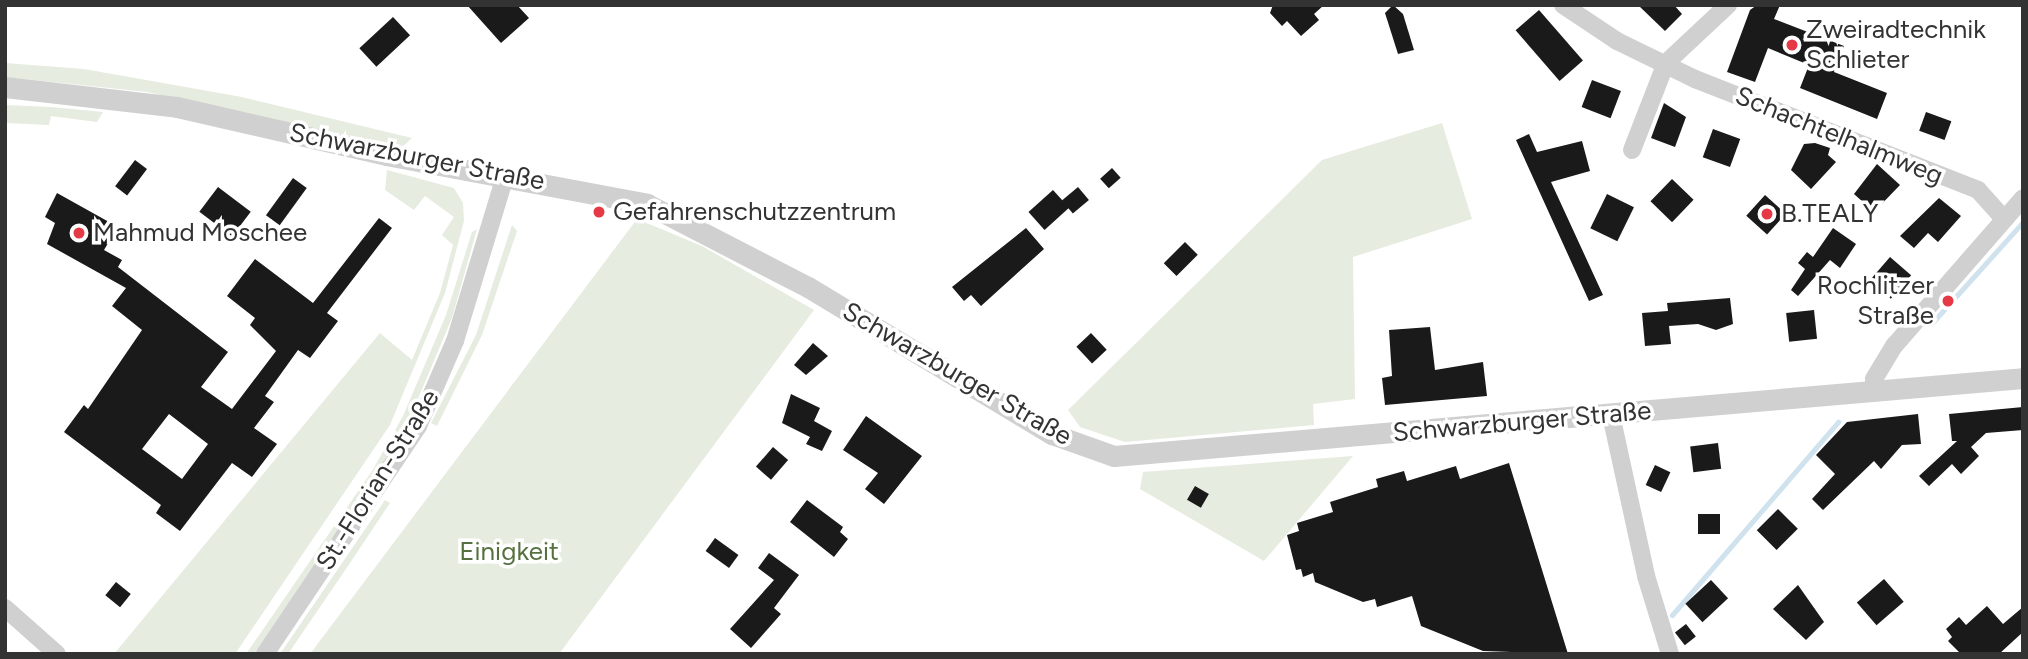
<!DOCTYPE html>
<meta charset="utf-8">
<style>
body{margin:0}
#map{position:relative;width:2028px;height:659px;overflow:hidden;background:#fff;font-family:Figtree,sans-serif}
div>[style]{position:absolute}
[style*='--x']{left:calc(var(--x)*1px);top:calc(var(--y)*1px);width:calc(var(--w)*1px);rotate:calc(var(--a)*1deg)}
.green>*{inset:0;background:#e6ecdf}
.stream>*{height:5px;margin:-2.5px;padding:0 2.5px;transform-origin:2.5px;border-radius:2.5px;background:#cfe2ee}
.building>*{inset:0;background:#1a1a1a;transform-origin:0 0}
.minor>*{height:18px;margin:-9px;padding:0 9px;transform-origin:9px;border-radius:9px;background:#d0d0d0}
.tertiary>*{height:21px;margin:-10.5px;padding:0 10.5px;transform-origin:10.5px;border-radius:10.5px;background:#d0d0d0}
.dots>*{width:19px;height:19px;translate:-50% -50%;box-sizing:border-box;border:4px solid #fff;border-radius:50%}
span{translate:-50% -50%;white-space:nowrap;text-align:center;line-height:1.15;-webkit-text-stroke:7px #fff;paint-order:stroke}
.poi-label{font-size:26px;color:#333}
.left{translate:0 -50%;text-align:left}
.right{translate:-100% -50%;text-align:right}
.street-label{font-size:26px;color:#333}
.park-label{font-size:26px;color:#56703f}
.frame{position:absolute;inset:0;border:7px solid #333;pointer-events:none}
</style>
<div id="map">
<div class="green">
<div style="clip-path:polygon(5px 63px,84px 69px,242px 97px,412px 138px,401px 148px,147px 92px,5px 77px)"></div>
<div style="clip-path:polygon(5px 105px,51px 107px,103px 112px,97px 122px,51px 116px,49px 125px,5px 123px)"></div>
<div style="clip-path:polygon(1442px 123px,1472px 219px,1353px 257px,1355px 399px,1313px 404px,1314px 425px,1125px 442px,1080px 427px,1068px 410px,1322px 160px)"></div>
<div style="clip-path:polygon(387px 170px,454px 188px,463px 203px,464px 221px,445px 293px,390px 425px,235px 654px,114px 654px,380px 333px,412px 360px,440px 293px,453px 245px,442px 235px,454px 217px,425px 196px,414px 210px,385px 190px)"></div>
<div style="clip-path:polygon(637px 219px,702px 246px,814px 310px,559px 654px,310px 654px)"></div>
<div style="clip-path:polygon(512px 225px,517px 231px,482px 335px,437px 426px,431px 423px,476px 335px)"></div>
<div style="clip-path:polygon(477px 229px,452px 318px,409px 420px,379px 474px,255px 654px,246px 654px,372px 471px,403px 416px,446px 315px,472px 232px)"></div>
<div style="clip-path:polygon(1353px 456px,1264px 561px,1140px 489px,1143px 472px)"></div>
<div style="clip-path:polygon(385px 500px,390px 503px,350px 563px,288px 654px,280px 654px)"></div>
</div>
<div class="stream">
<div style="--x:1932;--y:323;--w:136;--a:-48"></div>
<div style="--x:1672;--y:615;--w:255;--a:-49.3"></div>
</div>
<div class="building">
<div style="clip-path:polygon(467px 5px,517px 5px,529px 18px,501px 43px)"></div>
<div style="clip-path:polygon(1273px 5px,1324px 5px,1314px 14px,1319px 20px,1301px 36px,1287px 21px,1282px 26px,1270px 13px)"></div>
<div style="clip-path:polygon(1393px 5px,1403px 14px,1414px 50px,1398px 54px,1385px 13px)"></div>
<div style="clip-path:polygon(1638px 5px,1674px 5px,1682px 14px,1665px 31px)"></div>
<div style="clip-path:polygon(1757px 5px,1780px 5px,1774px 19px,1844px 46px,1834px 72px,1887px 93px,1877px 119px,1800px 88px,1809px 65px,1768px 48px,1755px 82px,1727px 72px,1750px 10px)"></div>
<div style="left:1539px;top:10px;width:67px;height:31px;rotate:49deg"></div>
<div style="left:393px;top:17px;width:25px;height:46px;rotate:47deg"></div>
<div style="left:1592px;top:80px;width:31px;height:29px;rotate:21deg"></div>
<div style="clip-path:polygon(1664px 103px,1686px 117px,1675px 147px,1651px 138px)"></div>
<div style="left:1926px;top:112px;width:27px;height:20px;rotate:20deg"></div>
<div style="left:1713px;top:129px;width:29px;height:30px;rotate:20deg"></div>
<div style="clip-path:polygon(1529px 134px,1537px 152px,1582px 141px,1590px 171px,1551px 182px,1603px 295px,1589px 301px,1516px 140px)"></div>
<div style="clip-path:polygon(1815px 143px,1830px 148px,1828px 155px,1836px 162px,1811px 189px,1791px 170px,1804px 144px)"></div>
<div style="left:135px;top:160px;width:15px;height:33px;rotate:37deg"></div>
<div style="clip-path:polygon(1877px 164px,1900px 185px,1874px 212px,1854px 194px)"></div>
<div style="left:1112px;top:168px;width:13px;height:16px;rotate:48deg"></div>
<div style="left:293px;top:178px;width:17px;height:46px;rotate:36deg"></div>
<div style="left:1672px;top:179px;width:30px;height:31px;rotate:44deg"></div>
<div style="left:218px;top:187px;width:41px;height:31px;rotate:37deg"></div>
<div style="left:1078px;top:187px;width:17px;height:21px;rotate:50deg"></div>
<div style="left:1053px;top:190px;width:24px;height:33px;rotate:48deg"></div>
<div style="clip-path:polygon(evenodd,57px 193px,109px 222px,105px 230px,113px 235px,104px 250px,122px 260px,118px 267px,228px 352px,201px 387px,232px 409px,276px 351px,250px 325px,255px 318px,227px 296px,255px 259px,313px 303px,379px 218px,392px 228px,327px 313px,338px 321px,310px 358px,298px 350px,265px 396px,274px 402px,254px 428px,277px 444px,252px 477px,232px 463px,180px 531px,156px 513px,161px 505px,64px 432px,84px 405px,88px 409px,142px 330px,112px 306px,126px 288px,47px 244px,55px 223px,45px 217px,57px 193px,169px 414px,208px 444px,182px 479px,142px 449px,169px 414px)"></div>
<div style="left:1607px;top:194px;width:30px;height:38px;rotate:26deg"></div>
<div style="left:1765px;top:195px;width:28px;height:28px;rotate:42deg"></div>
<div style="clip-path:polygon(1939px 198px,1961px 216px,1938px 242px,1928px 233px,1914px 248px,1900px 236px)"></div>
<div style="clip-path:polygon(1026px 228px,1044px 249px,981px 306px,971px 295px,964px 301px,952px 287px)"></div>
<div style="clip-path:polygon(1833px 228px,1856px 244px,1840px 268px,1830px 260px,1798px 296px,1791px 290px,1805px 269px,1798px 263px,1807px 252px,1813px 257px)"></div>
<div style="left:1185px;top:242px;width:18px;height:30px;rotate:45deg"></div>
<div style="left:1890px;top:257px;width:28px;height:31px;rotate:41deg"></div>
<div style="clip-path:polygon(1730px 298px,1733px 324px,1716px 330px,1698px 324px,1669px 326px,1671px 344px,1645px 346px,1642px 313px,1668px 311px,1667px 303px)"></div>
<div style="left:1814px;top:310px;width:29px;height:28px;rotate:84deg"></div>
<div style="clip-path:polygon(1430px 327px,1435px 370px,1483px 362px,1487px 396px,1385px 405px,1382px 378px,1392px 376px,1389px 330px)"></div>
<div style="left:1091px;top:333px;width:23px;height:20px;rotate:47deg"></div>
<div style="clip-path:polygon(813px 343px,828px 356px,806px 375px,794px 365px)"></div>
<div style="clip-path:polygon(791px 394px,820px 408px,814px 421px,832px 431px,822px 451px,806px 444px,810px 437px,782px 423px)"></div>
<div style="clip-path:polygon(2023px 407px,2023px 430px,1986px 433px,1971px 447px,1979px 456px,1961px 474px,1952px 464px,1929px 486px,1919px 476px,1957px 441px,1952px 441px,1949px 414px)"></div>
<div style="clip-path:polygon(1918px 414px,1921px 444px,1902px 445px,1881px 469px,1874px 461px,1823px 510px,1812px 499px,1835px 474px,1816px 455px,1847px 422px)"></div>
<div style="clip-path:polygon(866px 416px,922px 456px,884px 504px,865px 489px,878px 473px,843px 450px)"></div>
<div style="left:1718px;top:443px;width:26px;height:28px;rotate:83deg"></div>
<div style="left:773px;top:447px;width:20px;height:26px;rotate:41deg"></div>
<div style="clip-path:polygon(1509px 463px,1568px 654px,1483px 651px,1421px 626px,1412px 596px,1377px 607px,1375px 599px,1363px 602px,1315px 582px,1313px 573px,1303px 577px,1301px 569px,1296px 570px,1287px 535px,1299px 531px,1297px 523px,1333px 512px,1330px 502px,1378px 487px,1376px 479px,1404px 471px,1407px 481px,1456px 466px,1460px 479px)"></div>
<div style="left:1655px;top:465px;width:17px;height:22px;rotate:25deg"></div>
<div style="left:1195px;top:486px;width:16px;height:16px;rotate:30deg"></div>
<div style="clip-path:polygon(807px 500px,843px 527px,840px 532px,848px 539px,834px 557px,790px 522px)"></div>
<div style="left:1778px;top:509px;width:28px;height:30px;rotate:45deg"></div>
<div style="left:1698px;top:514px;width:22px;height:20px"></div>
<div style="left:715px;top:538px;width:29px;height:16px;rotate:36deg"></div>
<div style="clip-path:polygon(769px 553px,799px 575px,774px 608px,781px 614px,751px 648px,730px 629px,774px 580px,758px 568px)"></div>
<div style="left:1884px;top:579px;width:30px;height:36px;rotate:49deg"></div>
<div style="left:1711px;top:580px;width:25px;height:35px;rotate:47deg"></div>
<div style="left:116px;top:582px;width:19px;height:17px;rotate:39deg"></div>
<div style="clip-path:polygon(1798px 585px,1824px 622px,1806px 640px,1773px 609px)"></div>
<div style="clip-path:polygon(1987px 606px,2003px 624px,2023px 607px,2023px 632px,1999px 654px,1961px 654px,1948px 641px,1952px 637px,1946px 629px,1959px 617px,1966px 625px)"></div>
<div style="left:1686px;top:624px;width:16px;height:14px;rotate:52deg"></div>
</div>
<div class="minor">
<div style="--x:1563;--y:5;--w:65;--a:33.7"></div>
<div style="--x:1617;--y:41;--w:87;--a:26"></div>
<div style="--x:1695;--y:79;--w:304;--a:21.4"></div>
<div style="--x:1978;--y:190;--w:39;--a:48"></div>
<div style="--x:1632;--y:150;--w:93;--a:-68.7"></div>
<div style="--x:1666;--y:63;--w:85;--a:-43.1"></div>
<div style="--x:1875;--y:390;--w:11;--a:-95"></div>
<div style="--x:1874;--y:379;--w:39;--a:-59"></div>
<div style="--x:1894;--y:346;--w:196;--a:-48.9"></div>
<div style="--x:1611;--y:415;--w:165;--a:77.7"></div>
<div style="--x:1646;--y:576;--w:82;--a:72.9"></div>
<div style="--x:5;--y:608;--w:69;--a:41.5"></div>
<div style="--x:265;--y:654;--w:275;--a:-56.1"></div>
<div style="--x:418;--y:426;--w:93;--a:-66.5"></div>
<div style="--x:455;--y:341;--w:172;--a:-73.1"></div>
</div>
<div class="tertiary">
<div style="--x:5;--y:87;--w:173;--a:6.6"></div>
<div style="--x:177;--y:107;--w:214;--a:12.9"></div>
<div style="--x:386;--y:155;--w:266;--a:10.6"></div>
<div style="--x:647;--y:204;--w:181;--a:27.3"></div>
<div style="--x:808;--y:287;--w:285;--a:31.1"></div>
<div style="--x:1052;--y:434;--w:66;--a:19.5"></div>
<div style="--x:1114;--y:456;--w:912;--a:-4.9"></div>
</div>
<div class="dots">
<div style="left:1792px;top:45px;background:#e63946"></div>
<div style="left:599px;top:212px;background:#e63946"></div>
<div style="left:1767px;top:214px;background:#e63946"></div>
<div style="left:79px;top:233px;background:#e63946"></div>
<div style="left:1948px;top:301px;background:#e63946"></div>
</div>
<div class="poi-label">
<span class="left" style="left:1806px;top:45px">Zweiradtechnik<br>Schlieter</span>
<span class="left" style="left:613px;top:212px">Gefahrenschutzzentrum</span>
<span class="left" style="left:1781px;top:214px">B.TEALY</span>
<span class="left" style="left:93px;top:233px">Mahmud Moschee</span>
<span class="right" style="left:1934px;top:301px">Rochlitzer<br>Straße</span>
</div>
<div class="street-label">
<span style="left:1839px;top:136px;rotate:22deg">Schachtelhalmweg</span>
<span style="left:417px;top:157px;rotate:11deg">Schwarzburger Straße</span>
<span style="left:957px;top:374px;rotate:30deg">Schwarzburger Straße</span>
<span style="left:1522px;top:422px;rotate:-5deg">Schwarzburger Straße</span>
<span style="left:378px;top:480px;rotate:-58deg">St.-Florian-Straße</span>
</div>
<div class="park-label">
<span style="left:509px;top:552px">Einigkeit</span>
</div>
<div class="frame"></div>
</div>
